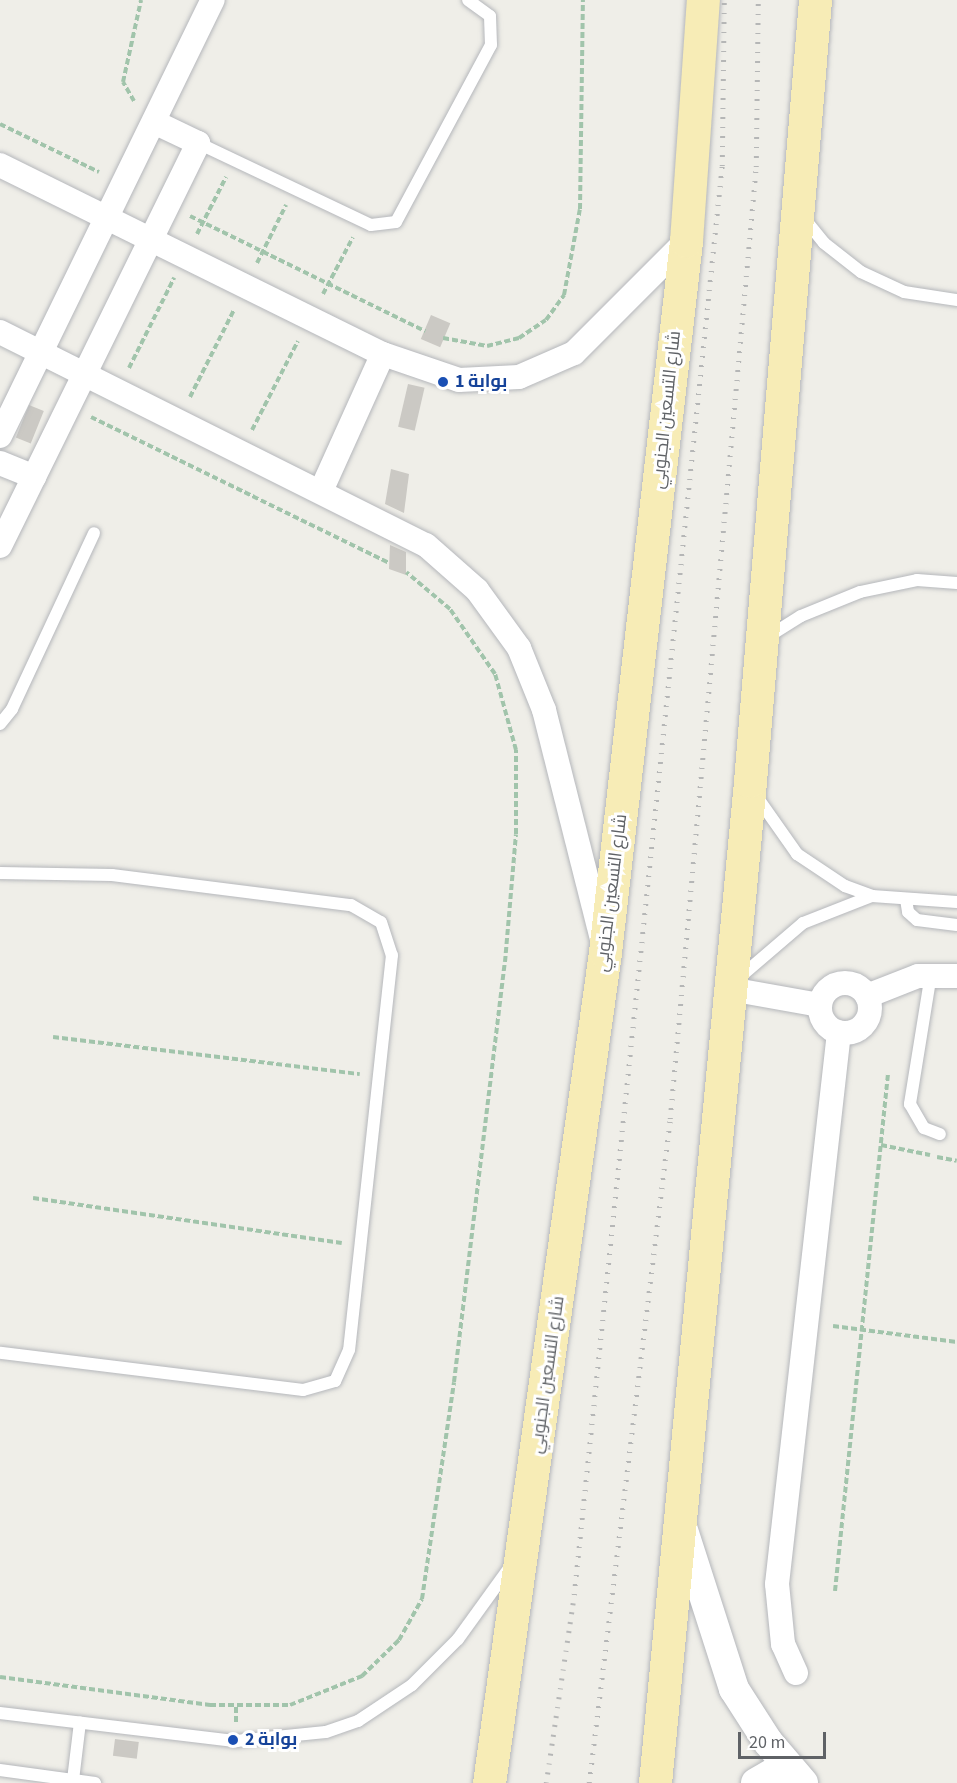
<!DOCTYPE html>
<meta charset="utf-8">
<style>
body{margin:0}
#map{position:relative;width:957px;height:1783px;overflow:hidden;background:#efeee8;font-family:"Source Sans 3",Cairo,sans-serif}
div>[style]{position:absolute}
[style*='--x']{left:calc(var(--x)*1px);top:calc(var(--y)*1px);width:calc(var(--w)*1px);rotate:calc(var(--a)*1deg)}
.building>*{inset:0;background:#cbc9c4;transform-origin:0 0}
.path>*{height:4px;margin-top:-2px;transform-origin:0;background:repeating-linear-gradient(90deg,#a1c4ab 0 6px,transparent 0 9px)}
.roads{filter:drop-shadow(0 0 2px #b5b7bb) drop-shadow(0 0 2px #b5b7bb)}
.service>*{height:12px;margin:-6px;padding:0 6px;transform-origin:6px;border-radius:6px;background:#fff}
.minor>*{height:24px;margin:-12px;padding:0 12px;transform-origin:12px;border-radius:12px;background:#fff}
.minor>.ring{margin:-12px;padding:0;box-sizing:content-box;background:none;border:24px solid #fff;border-radius:50%}
.tertiary>*{height:30px;margin:-15px;padding:0 15px;transform-origin:15px;border-radius:15px;background:#fff}
.primary>*{height:33px;margin:-16.5px;padding:0 16.5px;transform-origin:16.5px;border-radius:16.5px;background:#f7ecb6}
.rail>*{height:4.5px;margin-top:-2.25px;transform-origin:0;background:repeating-linear-gradient(90deg,#b5b6b6 0 1.5px,transparent 0 9.5px)}
.dots>*{width:16px;height:16px;translate:-50% -50%;box-sizing:border-box;border:3px solid #fff;border-radius:50%}
span{translate:-50% -50%;white-space:nowrap;text-align:center;line-height:1.15;-webkit-text-stroke:6px #fff;paint-order:stroke}
.transit-label{font-size:18px;color:#164399;font-weight:700}
.left{translate:0 -50%;text-align:left}
.street-label{font-size:18px;color:#5f6266}
.scale{position:absolute;left:738px;top:1732px;width:88px;height:27px;box-sizing:border-box;border:3px solid #5f6266;border-top:0;padding-left:8px;font-size:18px;line-height:21px;white-space:nowrap;color:#5f6266;-webkit-text-stroke:4px #fff;paint-order:stroke}
</style>
<div id="map">
<div class="building">
<div style="left:431px;top:315px;width:21px;height:26px;rotate:23deg"></div>
<div style="left:408px;top:384px;width:17px;height:44px;rotate:13deg"></div>
<div style="left:29px;top:405px;width:16px;height:35px;rotate:22deg"></div>
<div style="clip-path:polygon(391px 469px,409px 474px,404px 513px,385px 504px)"></div>
<div style="clip-path:polygon(390px 545px,406px 552px,406px 575px,389px 569px)"></div>
<div style="left:115px;top:1739px;width:24px;height:17px;rotate:7deg"></div>
</div>
<div class="path">
<div style="--x:134;--y:101;--w:22;--a:-120"></div>
<div style="--x:123;--y:82;--w:84;--a:-77.6"></div>
<div style="--x:0;--y:124;--w:110;--a:25.9"></div>
<div style="--x:190;--y:216;--w:262;--a:26.1"></div>
<div style="--x:197;--y:234;--w:64;--a:-63"></div>
<div style="--x:257;--y:263;--w:65;--a:-63.4"></div>
<div style="--x:323;--y:294;--w:64;--a:-62.2"></div>
<div style="--x:443;--y:338;--w:45;--a:10.3"></div>
<div style="--x:487;--y:346;--w:33;--a:-14"></div>
<div style="--x:519;--y:338;--w:32;--a:-34"></div>
<div style="--x:546;--y:320;--w:31;--a:-54"></div>
<div style="--x:564;--y:295;--w:87;--a:-79.5"></div>
<div style="--x:580;--y:209;--w:209;--a:-89.2"></div>
<div style="--x:129;--y:368;--w:101;--a:-63.4"></div>
<div style="--x:190;--y:397;--w:97;--a:-63.2"></div>
<div style="--x:91;--y:417;--w:332;--a:26.1"></div>
<div style="--x:252;--y:430;--w:100;--a:-62.7"></div>
<div style="--x:53;--y:1037;--w:309;--a:6.9"></div>
<div style="--x:881;--y:1145;--w:50;--a:11.5"></div>
<div style="--x:937;--y:1157;--w:20;--a:11"></div>
<div style="--x:33;--y:1198;--w:312;--a:8.3"></div>
<div style="--x:833;--y:1326;--w:125;--a:7.4"></div>
<div style="--x:835;--y:1591;--w:520;--a:-84.15"></div>
<div style="--x:0;--y:1677;--w:212;--a:7.6"></div>
<div style="--x:210;--y:1705;--w:80;--a:0"></div>
<div style="--x:290;--y:1705;--w:78;--a:-21.9"></div>
<div style="--x:362;--y:1676;--w:52;--a:-44.2"></div>
<div style="--x:399;--y:1640;--w:47;--a:-60.7"></div>
<div style="--x:422;--y:1599;--w:219;--a:-81.6"></div>
<div style="--x:454;--y:1382;--w:423;--a:-83.1"></div>
<div style="--x:505;--y:962;--w:128;--a:-85.1"></div>
<div style="--x:516;--y:834;--w:84;--a:-90"></div>
<div style="--x:516;--y:750;--w:79;--a:-105.4"></div>
<div style="--x:495;--y:674;--w:79;--a:-124.7"></div>
<div style="--x:450;--y:609;--w:57;--a:-139.9"></div>
<div style="--x:236;--y:1722;--w:15;--a:-90"></div>
</div>
<div class="roads">
<div class="service">
<div style="--x:198;--y:143;--w:191;--a:25.4"></div>
<div style="--x:371;--y:225;--w:25;--a:-7"></div>
<div style="--x:396;--y:222;--w:201;--a:-61.8"></div>
<div style="--x:491;--y:45;--w:29;--a:-92"></div>
<div style="--x:490;--y:16;--w:27;--a:-144"></div>
<div style="--x:803;--y:217;--w:33;--a:51"></div>
<div style="--x:824;--y:243;--w:47;--a:38.1"></div>
<div style="--x:861;--y:272;--w:47;--a:24.9"></div>
<div style="--x:904;--y:292;--w:54;--a:8.6"></div>
<div style="--x:766;--y:638;--w:41;--a:-32.2"></div>
<div style="--x:801;--y:616;--w:64;--a:-22.1"></div>
<div style="--x:860;--y:592;--w:58;--a:-11.9"></div>
<div style="--x:917;--y:580;--w:40;--a:4.3"></div>
<div style="--x:0;--y:724;--w:19;--a:-51"></div>
<div style="--x:12;--y:709;--w:194;--a:-65"></div>
<div style="--x:757;--y:797;--w:70;--a:54.9"></div>
<div style="--x:797;--y:854;--w:58;--a:33.7"></div>
<div style="--x:845;--y:886;--w:29;--a:20"></div>
<div style="--x:872;--y:896;--w:85;--a:4"></div>
<div style="--x:0;--y:873;--w:112;--a:1"></div>
<div style="--x:112;--y:875;--w:241;--a:7.2"></div>
<div style="--x:351;--y:905;--w:34;--a:30"></div>
<div style="--x:381;--y:922;--w:35;--a:72"></div>
<div style="--x:392;--y:955;--w:397;--a:96.2"></div>
<div style="--x:349;--y:1350;--w:34;--a:114"></div>
<div style="--x:335;--y:1381;--w:33;--a:164"></div>
<div style="--x:303;--y:1390;--w:305;--a:-173"></div>
<div style="--x:906;--y:899;--w:13;--a:81"></div>
<div style="--x:908;--y:912;--w:12;--a:42"></div>
<div style="--x:917;--y:920;--w:40;--a:7.1"></div>
<div style="--x:931;--y:974;--w:132;--a:99.2"></div>
<div style="--x:910;--y:1104;--w:28;--a:60"></div>
<div style="--x:924;--y:1128;--w:17;--a:21"></div>
<div style="--x:740;--y:977;--w:83;--a:-40.6"></div>
<div style="--x:803;--y:923;--w:74;--a:-21.4"></div>
<div style="--x:0;--y:1713;--w:238;--a:6.8"></div>
<div style="--x:236;--y:1741;--w:90;--a:-5.7"></div>
<div style="--x:326;--y:1732;--w:34;--a:-19"></div>
<div style="--x:358;--y:1721;--w:65;--a:-33.7"></div>
<div style="--x:412;--y:1685;--w:65;--a:-45"></div>
<div style="--x:458;--y:1639;--w:89;--a:-54.2"></div>
<div style="--x:0;--y:1770;--w:96;--a:7.8"></div>
<div style="--x:73;--y:1780;--w:58;--a:-83.1"></div>
</div>
<div class="minor">
<div style="--x:0;--y:165;--w:427;--a:26.3"></div>
<div style="--x:383;--y:354;--w:80;--a:18.9"></div>
<div style="--x:459;--y:380;--w:60;--a:-2.9"></div>
<div style="--x:519;--y:377;--w:60;--a:-23.6"></div>
<div style="--x:574;--y:353;--w:158;--a:-45"></div>
<div style="--x:0;--y:332;--w:476;--a:26.6"></div>
<div style="--x:426;--y:545;--w:68;--a:41.4"></div>
<div style="--x:477;--y:590;--w:72;--a:54.1"></div>
<div style="--x:519;--y:648;--w:67;--a:68"></div>
<div style="--x:544;--y:710;--w:232;--a:75.8"></div>
<div style="--x:0;--y:436;--w:485;--a:-64"></div>
<div style="--x:0;--y:463;--w:37;--a:22"></div>
<div style="--x:321;--y:491;--w:150;--a:-65.7"></div>
<div style="--x:0;--y:546;--w:449;--a:-63.8"></div>
<div style="--x:198;--y:143;--w:49;--a:-154.5"></div>
<div class="ring" style="left:820px;top:983px;width:26px;height:26px"></div>
<div style="--x:730;--y:989;--w:91;--a:10.1"></div>
<div style="--x:867;--y:996;--w:55;--a:-21.4"></div>
<div style="--x:918;--y:976;--w:39;--a:0"></div>
<div style="--x:796;--y:1673;--w:32;--a:-114"></div>
<div style="--x:783;--y:1644;--w:60;--a:-95.7"></div>
<div style="--x:777;--y:1584;--w:555;--a:-83.59"></div>
</div>
<div class="tertiary">
<div style="--x:682;--y:1527;--w:170;--a:72.2"></div>
<div style="--x:734;--y:1689;--w:63;--a:57.3"></div>
<div style="--x:768;--y:1742;--w:54;--a:49.5"></div>
<div style="--x:756;--y:1783;--w:34;--a:-30"></div>
</div>
<div class="primary">
<div style="--x:489;--y:1783;--w:839;--a:-82.05"></div>
<div style="--x:605;--y:952;--w:716;--a:-83.5"></div>
<div style="--x:686;--y:241;--w:242;--a:-86"></div>
<div style="--x:655;--y:1783;--w:1006;--a:-84.58"></div>
<div style="--x:750;--y:781;--w:784;--a:-85.24"></div>
</div>
</div>
<div class="rail">
<div style="--x:546;--y:1783;--w:190;--a:-81.5"></div>
<div style="--x:574;--y:1595;--w:1437;--a:-84.09"></div>
<div style="--x:722;--y:166;--w:166;--a:-89.3"></div>
<div style="--x:589;--y:1783;--w:669;--a:-83.04"></div>
<div style="--x:670;--y:1119;--w:956;--a:-84.84"></div>
<div style="--x:756;--y:167;--w:167;--a:-89.3"></div>
</div>
<div class="dots">
<div style="left:443px;top:382px;background:#1a4fb4"></div>
<div style="left:233px;top:1740px;background:#1a4fb4"></div>
</div>
<div class="transit-label">
<span class="left" style="left:455px;top:382px">بوابة 1</span>
<span class="left" style="left:245px;top:1740px">بوابة 2</span>
</div>
<div class="street-label">
<span style="left:667px;top:410px;rotate:-84deg">شارع التسعين الجنوبي</span>
<span style="left:612px;top:893px;rotate:-83deg">شارع التسعين الجنوبي</span>
<span style="left:548px;top:1375px;rotate:-82deg">شارع التسعين الجنوبي</span>
</div>
<div class="scale">20 m</div>
</div>
